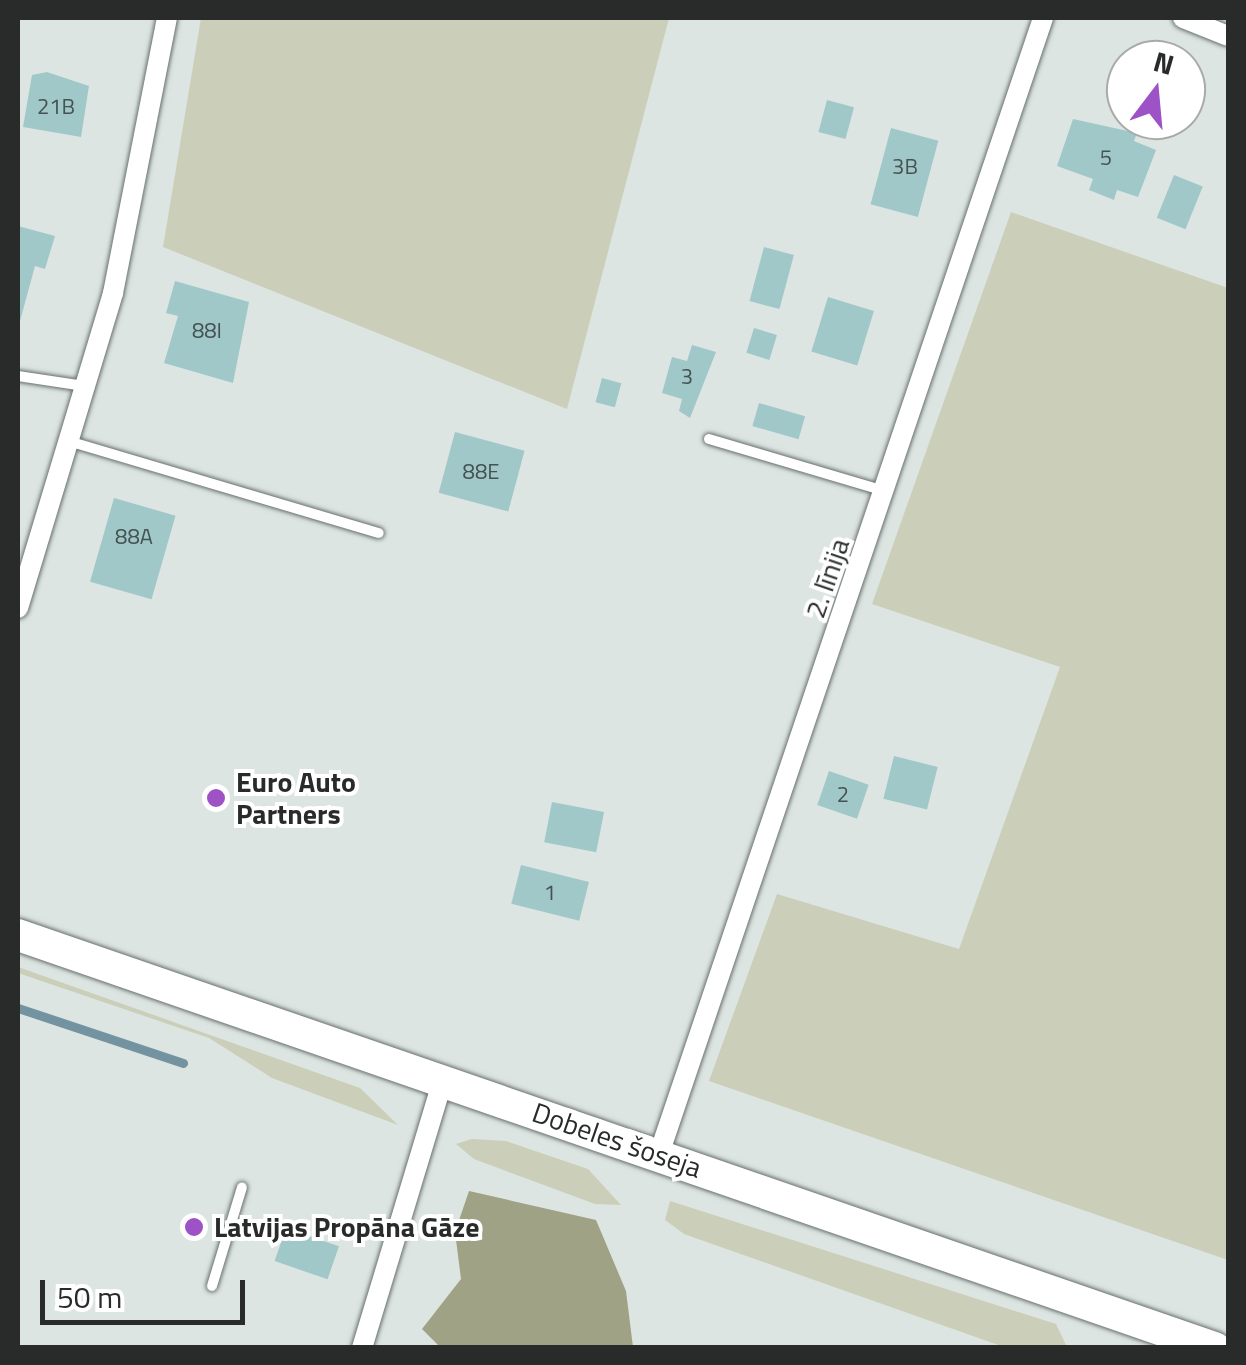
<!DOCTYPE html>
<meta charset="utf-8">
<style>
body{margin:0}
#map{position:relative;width:1246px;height:1365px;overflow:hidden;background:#dde5e2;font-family:"Titillium Web",sans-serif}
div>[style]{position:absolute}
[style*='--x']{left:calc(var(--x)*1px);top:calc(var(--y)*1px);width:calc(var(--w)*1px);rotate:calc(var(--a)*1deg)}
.green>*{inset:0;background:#cbceb8}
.forest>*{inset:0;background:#9fa285}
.stream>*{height:9px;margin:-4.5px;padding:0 4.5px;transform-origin:4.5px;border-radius:4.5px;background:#7393a1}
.building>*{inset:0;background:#a1c8c9;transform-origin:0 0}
.roads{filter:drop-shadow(0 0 2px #68706d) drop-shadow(0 0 2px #68706d)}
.lane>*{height:10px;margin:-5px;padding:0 5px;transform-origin:5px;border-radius:5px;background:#fff}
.street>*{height:20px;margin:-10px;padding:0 10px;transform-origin:10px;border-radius:10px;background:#fff}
.primary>*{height:32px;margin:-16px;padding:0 16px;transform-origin:16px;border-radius:16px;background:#fff}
.dots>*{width:28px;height:28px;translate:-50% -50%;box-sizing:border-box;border:5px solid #fff;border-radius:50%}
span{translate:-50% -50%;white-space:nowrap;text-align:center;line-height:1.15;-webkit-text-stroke:8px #fff;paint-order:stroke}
.number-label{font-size:22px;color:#465252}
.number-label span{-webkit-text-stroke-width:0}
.street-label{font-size:28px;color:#282b2a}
.poi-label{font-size:28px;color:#282b2a;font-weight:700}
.left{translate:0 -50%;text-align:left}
.frame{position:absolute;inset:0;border:20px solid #282b2a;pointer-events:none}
.north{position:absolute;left:1106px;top:40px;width:100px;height:100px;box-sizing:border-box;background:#fff;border:2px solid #a9aaaa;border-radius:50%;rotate:16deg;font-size:28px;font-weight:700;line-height:40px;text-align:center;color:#282b2a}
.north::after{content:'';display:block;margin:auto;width:35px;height:45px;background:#9d53c6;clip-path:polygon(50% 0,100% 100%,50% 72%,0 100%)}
.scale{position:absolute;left:40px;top:1280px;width:205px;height:45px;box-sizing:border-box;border:5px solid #282b2a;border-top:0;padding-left:12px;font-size:30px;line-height:35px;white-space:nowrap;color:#282b2a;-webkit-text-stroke:8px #fff;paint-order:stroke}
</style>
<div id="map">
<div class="green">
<div style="clip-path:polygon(201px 18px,669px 18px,567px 409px,163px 247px)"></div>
<div style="clip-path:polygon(1011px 212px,1228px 288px,1228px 1260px,709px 1081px,777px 894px,959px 949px,1060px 667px,872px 604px)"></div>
<div style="clip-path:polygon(18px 967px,360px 1088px,398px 1125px,272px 1078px,209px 1038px,18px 973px)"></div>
<div style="clip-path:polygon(472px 1139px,506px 1141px,588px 1169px,621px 1205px,595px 1204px,474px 1159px,456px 1144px)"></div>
<div style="clip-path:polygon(670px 1201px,1056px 1324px,1067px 1347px,1004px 1347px,684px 1234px,665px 1220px)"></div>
</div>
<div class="forest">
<div style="clip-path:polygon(469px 1191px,596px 1220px,626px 1291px,633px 1347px,440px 1347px,422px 1329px,461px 1279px,455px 1232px)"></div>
</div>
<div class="stream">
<div style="--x:18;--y:1008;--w:174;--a:18.4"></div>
</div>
<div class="building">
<div style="clip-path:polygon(47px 72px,89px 86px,81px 137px,23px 127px,32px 75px)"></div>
<div style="left:827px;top:100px;width:28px;height:33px;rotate:15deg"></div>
<div style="clip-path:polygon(1073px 119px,1137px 133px,1134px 141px,1156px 150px,1138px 197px,1117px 190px,1114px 200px,1089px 190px,1093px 179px,1057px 166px)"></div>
<div style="left:891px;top:128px;width:49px;height:79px;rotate:15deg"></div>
<div style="left:1174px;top:175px;width:31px;height:46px;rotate:22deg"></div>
<div style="clip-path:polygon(18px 226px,55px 236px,45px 269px,35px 266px,19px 325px)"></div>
<div style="left:764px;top:247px;width:31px;height:56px;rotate:15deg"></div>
<div style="clip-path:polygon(175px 281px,249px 302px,233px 383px,164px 363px,178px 316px,166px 313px)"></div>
<div style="left:828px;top:297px;width:48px;height:57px;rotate:17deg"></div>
<div style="left:754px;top:328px;width:24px;height:26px;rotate:17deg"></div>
<div style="clip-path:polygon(692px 345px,716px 352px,690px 418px,679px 411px,682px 399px,662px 393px,672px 357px,687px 361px)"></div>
<div style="left:602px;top:378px;width:20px;height:25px;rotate:15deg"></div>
<div style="left:759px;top:403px;width:48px;height:24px;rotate:16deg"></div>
<div style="left:455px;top:432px;width:72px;height:63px;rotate:15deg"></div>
<div style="left:114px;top:498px;width:64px;height:87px;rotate:16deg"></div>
<div style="left:894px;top:756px;width:45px;height:44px;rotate:14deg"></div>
<div style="left:829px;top:771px;width:42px;height:36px;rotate:19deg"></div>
<div style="left:552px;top:802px;width:53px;height:41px;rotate:11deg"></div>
<div style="left:521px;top:865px;width:70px;height:40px;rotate:14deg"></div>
<div style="left:286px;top:1228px;width:56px;height:35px;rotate:19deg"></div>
</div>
<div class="roads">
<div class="lane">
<div style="--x:18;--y:376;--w:67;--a:8.6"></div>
<div style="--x:709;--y:439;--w:184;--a:16.5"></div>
<div style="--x:68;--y:441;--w:324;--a:16.5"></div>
<div style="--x:212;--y:1286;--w:103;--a:-73.1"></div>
</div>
<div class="street">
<div style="--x:1183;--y:18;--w:48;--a:21.8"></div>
<div style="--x:18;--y:608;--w:329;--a:-73.2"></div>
<div style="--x:113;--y:293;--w:280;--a:-78.9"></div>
<div style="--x:659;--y:1154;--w:1199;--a:-71.32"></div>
<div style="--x:362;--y:1348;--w:281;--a:-73.2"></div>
</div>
<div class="primary">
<div style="--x:18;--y:935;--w:1266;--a:19.04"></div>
</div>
</div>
<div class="dots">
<div style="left:216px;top:798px;background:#9d53c6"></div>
<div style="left:194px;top:1227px;background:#9d53c6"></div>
</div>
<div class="number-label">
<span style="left:56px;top:107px">21B</span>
<span style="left:1106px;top:158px">5</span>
<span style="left:905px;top:167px">3B</span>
<span style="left:207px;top:331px">88I</span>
<span style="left:687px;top:377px">3</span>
<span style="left:481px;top:472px">88E</span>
<span style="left:134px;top:537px">88A</span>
<span style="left:843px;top:795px">2</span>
<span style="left:550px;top:893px">1</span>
</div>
<div class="street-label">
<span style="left:827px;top:578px;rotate:-71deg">2. līnija</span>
<span style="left:617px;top:1140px;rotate:19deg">Dobeles šoseja</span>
</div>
<div class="poi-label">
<span class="left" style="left:236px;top:798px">Euro Auto<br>Partners</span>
<span class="left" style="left:214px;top:1227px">Latvijas Propāna Gāze</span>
</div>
<div class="frame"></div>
<div class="north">N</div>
<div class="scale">50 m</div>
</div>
